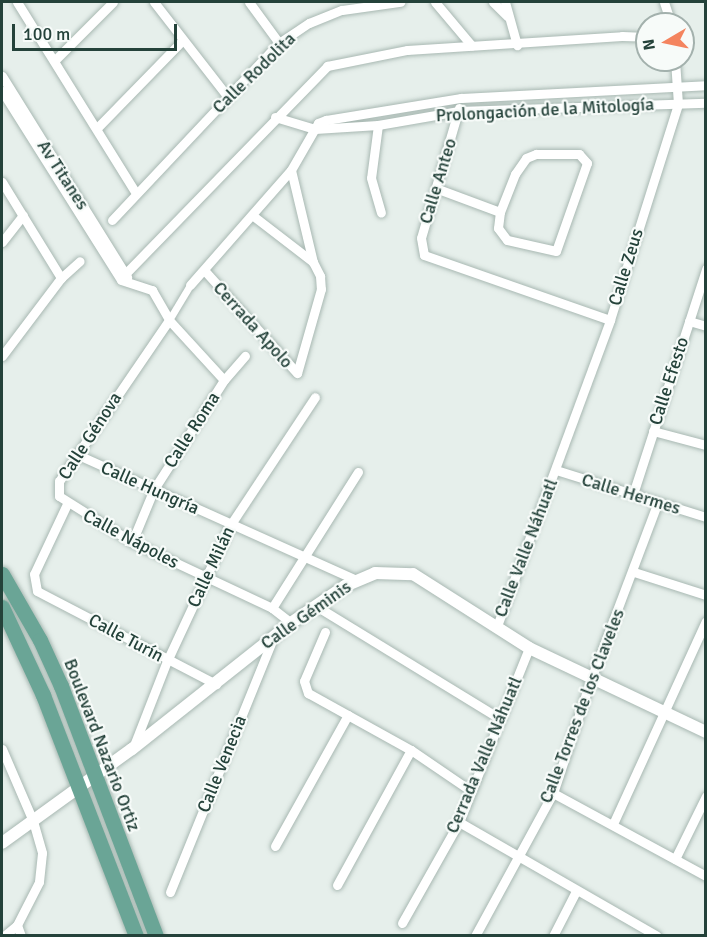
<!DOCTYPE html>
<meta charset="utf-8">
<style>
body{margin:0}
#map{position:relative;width:707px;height:937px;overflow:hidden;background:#e6efeb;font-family:Signika,sans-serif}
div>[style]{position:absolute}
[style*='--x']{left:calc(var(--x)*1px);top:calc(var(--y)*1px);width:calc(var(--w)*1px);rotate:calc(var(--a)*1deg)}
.roads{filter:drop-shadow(0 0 2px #a8b8b2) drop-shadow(0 0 2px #a8b8b2)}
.pedestrian>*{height:7px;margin:-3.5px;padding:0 3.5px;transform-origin:3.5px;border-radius:3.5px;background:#fff}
.minor>*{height:9px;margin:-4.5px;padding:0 4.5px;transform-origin:4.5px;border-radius:4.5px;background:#fff}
.tertiary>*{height:12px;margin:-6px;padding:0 6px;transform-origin:6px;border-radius:6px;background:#fff}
.primary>*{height:15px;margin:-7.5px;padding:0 7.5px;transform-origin:7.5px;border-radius:7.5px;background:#6aa596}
span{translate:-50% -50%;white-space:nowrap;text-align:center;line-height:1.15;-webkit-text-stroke:4.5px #f7fbf9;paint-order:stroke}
.street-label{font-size:18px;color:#24423a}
.frame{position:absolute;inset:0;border:3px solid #24423a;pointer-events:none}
.north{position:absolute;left:635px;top:12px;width:60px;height:60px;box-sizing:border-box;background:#f7fbf9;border:2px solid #a3b1ad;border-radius:50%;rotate:261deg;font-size:16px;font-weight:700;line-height:24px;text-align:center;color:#24423a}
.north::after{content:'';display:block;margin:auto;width:21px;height:27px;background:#f4845f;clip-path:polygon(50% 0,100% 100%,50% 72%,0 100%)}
.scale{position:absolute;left:12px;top:24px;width:165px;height:27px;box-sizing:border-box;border:3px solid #24423a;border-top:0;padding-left:8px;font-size:18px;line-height:21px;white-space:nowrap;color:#24423a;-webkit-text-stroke:4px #f7fbf9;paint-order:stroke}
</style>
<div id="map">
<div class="roads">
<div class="pedestrian">
<div style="--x:169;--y:320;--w:41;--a:-59"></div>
</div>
<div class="minor">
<div style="--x:17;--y:2;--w:225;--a:58.1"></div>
<div style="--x:154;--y:2;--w:120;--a:52.1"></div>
<div style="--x:249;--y:2;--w:51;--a:53.8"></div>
<div style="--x:435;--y:2;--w:57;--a:49.9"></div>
<div style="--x:493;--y:2;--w:20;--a:45"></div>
<div style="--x:505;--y:2;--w:45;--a:74.4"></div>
<div style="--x:664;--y:2;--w:23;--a:72"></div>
<div style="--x:55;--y:60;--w:82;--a:-45"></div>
<div style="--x:2;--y:76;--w:237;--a:58.1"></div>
<div style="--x:2;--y:91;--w:223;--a:57.8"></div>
<div style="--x:121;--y:280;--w:33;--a:18"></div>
<div style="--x:152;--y:290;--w:34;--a:60"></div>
<div style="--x:169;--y:320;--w:81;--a:47.5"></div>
<div style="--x:459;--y:108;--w:135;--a:106.3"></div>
<div style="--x:421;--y:238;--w:17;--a:80"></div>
<div style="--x:424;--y:255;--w:197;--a:19.3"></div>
<div style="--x:275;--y:117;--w:42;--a:16.7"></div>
<div style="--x:315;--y:129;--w:63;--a:-3.6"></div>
<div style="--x:378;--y:125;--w:82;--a:-9.8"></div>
<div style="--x:459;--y:111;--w:247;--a:-1.9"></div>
<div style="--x:378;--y:125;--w:53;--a:97.5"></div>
<div style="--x:371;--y:178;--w:36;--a:74"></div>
<div style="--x:97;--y:128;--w:123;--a:-45.7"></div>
<div style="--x:536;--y:154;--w:43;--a:0"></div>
<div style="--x:579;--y:154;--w:12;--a:48"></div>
<div style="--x:587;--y:163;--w:93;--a:109.4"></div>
<div style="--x:556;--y:251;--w:50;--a:-167.3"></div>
<div style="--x:507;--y:240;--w:15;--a:-127"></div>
<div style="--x:498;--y:228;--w:16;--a:-83"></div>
<div style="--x:500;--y:212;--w:41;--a:-68.5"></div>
<div style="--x:515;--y:174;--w:19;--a:-55"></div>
<div style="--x:526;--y:158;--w:11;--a:-22"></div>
<div style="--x:291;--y:170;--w:95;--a:76.6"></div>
<div style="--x:2;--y:182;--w:113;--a:58.4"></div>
<div style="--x:438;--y:189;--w:66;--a:20.4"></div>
<div style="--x:252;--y:215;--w:77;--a:37.6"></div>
<div style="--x:313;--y:262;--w:16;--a:63"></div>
<div style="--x:320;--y:276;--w:13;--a:86"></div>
<div style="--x:321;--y:289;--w:87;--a:105.9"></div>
<div style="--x:112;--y:220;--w:243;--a:-46.7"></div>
<div style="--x:279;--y:43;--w:36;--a:-34"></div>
<div style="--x:309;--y:23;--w:35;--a:-22"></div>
<div style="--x:342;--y:10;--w:59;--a:-7.9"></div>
<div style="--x:2;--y:242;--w:34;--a:-52"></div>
<div style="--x:204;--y:270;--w:139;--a:47.9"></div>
<div style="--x:126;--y:273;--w:289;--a:-45.8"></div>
<div style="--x:327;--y:66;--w:82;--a:-11.3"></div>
<div style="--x:407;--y:50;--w:215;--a:-3.7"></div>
<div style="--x:622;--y:36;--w:25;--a:2"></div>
<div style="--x:190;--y:285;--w:153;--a:-48.7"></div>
<div style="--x:291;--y:170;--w:54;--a:-60.1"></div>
<div style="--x:318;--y:123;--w:9;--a:-21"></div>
<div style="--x:326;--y:120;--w:137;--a:-9.3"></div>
<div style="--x:461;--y:98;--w:245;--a:-3"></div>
<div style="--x:169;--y:320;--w:195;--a:124.3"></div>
<div style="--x:59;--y:481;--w:15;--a:90"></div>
<div style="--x:59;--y:496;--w:86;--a:32.2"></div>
<div style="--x:132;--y:542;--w:155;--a:25.2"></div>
<div style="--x:272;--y:608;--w:24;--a:38"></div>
<div style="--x:689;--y:321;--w:18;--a:16"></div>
<div style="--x:2;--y:356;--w:98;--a:-52.9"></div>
<div style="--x:61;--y:278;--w:25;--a:-42"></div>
<div style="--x:653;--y:431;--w:55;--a:14.8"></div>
<div style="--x:76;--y:454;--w:307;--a:24.2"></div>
<div style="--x:556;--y:470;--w:157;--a:17.4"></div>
<div style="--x:633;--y:494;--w:237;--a:-72"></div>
<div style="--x:67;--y:504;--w:77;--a:115.2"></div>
<div style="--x:34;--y:574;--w:17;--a:80"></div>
<div style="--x:37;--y:591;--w:202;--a:27.5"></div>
<div style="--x:132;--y:542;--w:57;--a:-67.5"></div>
<div style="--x:154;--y:489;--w:130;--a:-57.3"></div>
<div style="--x:224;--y:380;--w:32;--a:-49"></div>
<div style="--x:634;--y:572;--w:76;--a:17.7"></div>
<div style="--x:316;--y:606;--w:215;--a:31.5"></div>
<div style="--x:272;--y:608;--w:161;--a:-57.7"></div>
<div style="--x:497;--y:626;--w:326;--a:-69.7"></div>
<div style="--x:610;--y:320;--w:226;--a:-72.5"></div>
<div style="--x:678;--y:104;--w:44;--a:-93.9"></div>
<div style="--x:325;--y:632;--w:53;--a:113.2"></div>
<div style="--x:304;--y:681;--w:13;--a:72"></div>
<div style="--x:308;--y:693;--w:118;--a:29"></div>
<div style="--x:411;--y:750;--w:73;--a:34.3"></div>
<div style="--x:133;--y:748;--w:93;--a:-68.7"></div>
<div style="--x:167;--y:661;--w:151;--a:-65"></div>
<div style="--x:231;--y:524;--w:152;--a:-56.5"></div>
<div style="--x:2;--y:749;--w:78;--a:66.7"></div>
<div style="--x:33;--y:821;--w:33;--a:74"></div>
<div style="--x:42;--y:853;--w:29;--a:96"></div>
<div style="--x:39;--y:882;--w:48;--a:117.1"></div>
<div style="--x:17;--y:925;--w:12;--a:70"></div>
<div style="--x:553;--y:793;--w:174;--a:28.5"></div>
<div style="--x:459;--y:822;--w:228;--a:29.9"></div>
<div style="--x:613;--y:824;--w:223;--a:-65.4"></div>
<div style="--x:275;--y:846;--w:150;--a:-60.9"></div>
<div style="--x:675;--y:859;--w:70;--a:-63.8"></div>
<div style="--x:337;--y:885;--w:154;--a:-61.3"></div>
<div style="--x:170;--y:892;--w:274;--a:-67.9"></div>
<div style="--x:402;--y:923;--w:116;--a:-60.6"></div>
<div style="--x:459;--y:822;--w:188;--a:-68.1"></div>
<div style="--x:4;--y:936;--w:17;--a:-40"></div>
<div style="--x:475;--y:936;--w:163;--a:-61.4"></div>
<div style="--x:553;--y:793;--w:120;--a:-71.6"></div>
<div style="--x:591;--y:679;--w:189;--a:-69.3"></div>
<div style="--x:553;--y:936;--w:51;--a:-62.9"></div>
</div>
<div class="tertiary">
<div style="--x:2;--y:843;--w:160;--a:-35.9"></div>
<div style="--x:132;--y:749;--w:203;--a:-38.4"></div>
<div style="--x:291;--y:623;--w:65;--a:-34.4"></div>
<div style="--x:345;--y:586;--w:33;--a:-23"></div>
<div style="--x:375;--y:573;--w:38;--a:2"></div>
<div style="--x:413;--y:574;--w:138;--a:32.5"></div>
<div style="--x:529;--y:648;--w:196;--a:25.4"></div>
</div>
<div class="primary">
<div style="--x:2;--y:574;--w:76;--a:60.1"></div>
<div style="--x:40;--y:640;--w:51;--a:65.5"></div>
<div style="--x:61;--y:686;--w:267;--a:69.2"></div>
<div style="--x:2;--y:607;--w:97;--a:65"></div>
<div style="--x:43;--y:695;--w:258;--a:68.9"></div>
</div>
</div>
<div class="street-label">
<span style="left:254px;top:73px;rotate:-44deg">Calle Rodolita</span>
<span style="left:545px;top:110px;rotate:-3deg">Prolongación de la Mitología</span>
<span style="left:63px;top:175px;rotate:57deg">Av Titanes</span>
<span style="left:438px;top:181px;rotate:-73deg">Calle Anteo</span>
<span style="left:626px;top:267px;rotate:-73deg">Calle Zeus</span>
<span style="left:253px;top:325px;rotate:48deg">Cerrada Apolo</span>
<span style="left:669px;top:381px;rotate:-72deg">Calle Efesto</span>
<span style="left:192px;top:430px;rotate:-57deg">Calle Roma</span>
<span style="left:90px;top:436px;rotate:-57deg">Calle Génova</span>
<span style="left:150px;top:488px;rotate:24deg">Calle Hungría</span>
<span style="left:631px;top:494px;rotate:17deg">Calle Hermes</span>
<span style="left:131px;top:539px;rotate:28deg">Calle Nápoles</span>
<span style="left:526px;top:548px;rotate:-69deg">Calle Valle Náhuatl</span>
<span style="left:211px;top:567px;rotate:-65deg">Calle Milán</span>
<span style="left:306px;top:615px;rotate:-35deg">Calle Géminis</span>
<span style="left:126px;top:638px;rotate:28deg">Calle Turín</span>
<span style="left:582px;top:706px;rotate:-69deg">Calle Torres de los Claveles</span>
<span style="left:102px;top:745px;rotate:69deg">Boulevard Nazario Ortiz</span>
<span style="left:484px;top:755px;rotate:-67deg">Cerrada Valle Náhuatl</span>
<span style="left:222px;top:764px;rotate:-68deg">Calle Venecia</span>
</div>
<div class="frame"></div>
<div class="north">N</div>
<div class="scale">100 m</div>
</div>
